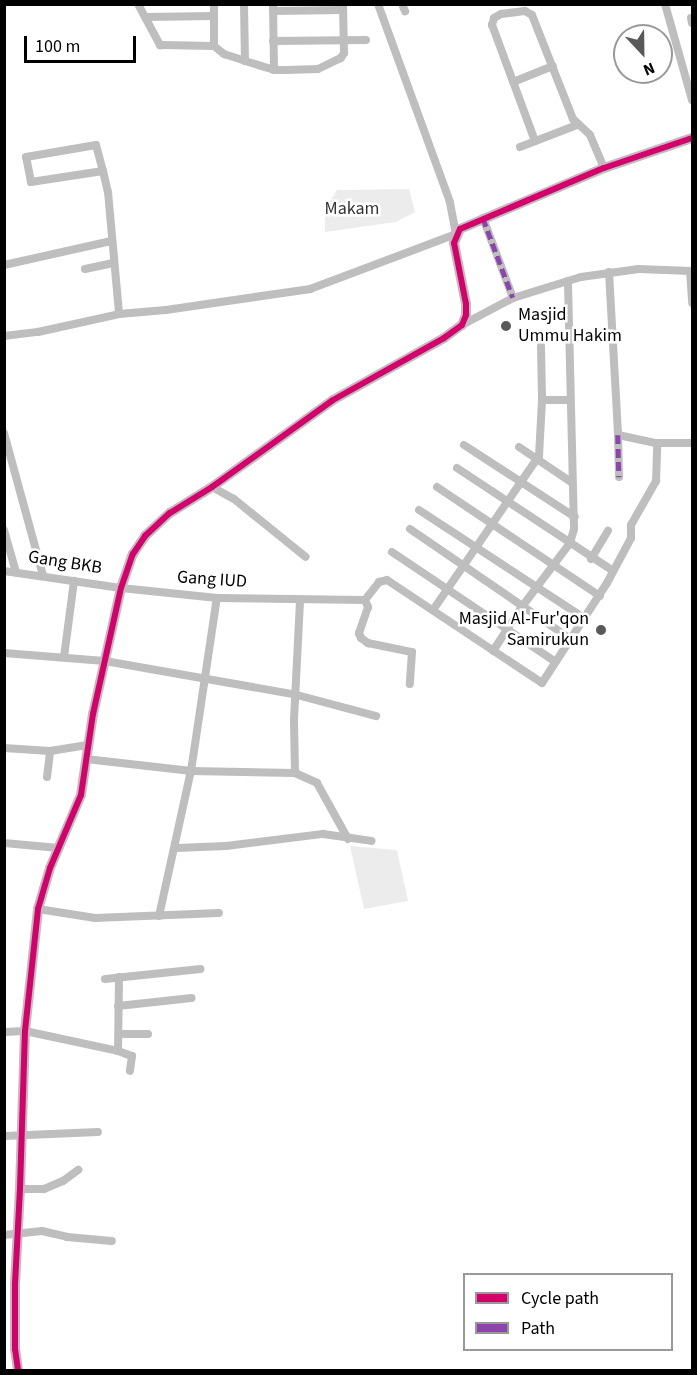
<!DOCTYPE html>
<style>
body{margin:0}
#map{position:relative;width:697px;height:1375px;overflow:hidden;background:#fff;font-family:"Source Sans 3",sans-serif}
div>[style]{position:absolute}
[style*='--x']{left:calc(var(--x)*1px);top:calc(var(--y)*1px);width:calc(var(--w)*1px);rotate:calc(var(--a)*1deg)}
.green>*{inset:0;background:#ececec}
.minor>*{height:8px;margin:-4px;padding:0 4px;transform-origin:4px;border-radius:4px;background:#bebebe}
.tertiary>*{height:10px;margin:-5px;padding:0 5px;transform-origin:5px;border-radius:5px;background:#bebebe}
.quiet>*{height:4.5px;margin-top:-2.25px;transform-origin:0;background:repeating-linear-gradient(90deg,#8e44ad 0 9px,transparent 0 13.5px)}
.cycleway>*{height:6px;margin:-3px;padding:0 3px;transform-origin:3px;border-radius:3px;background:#d6006c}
.dots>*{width:16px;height:16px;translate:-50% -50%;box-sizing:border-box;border:3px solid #fff;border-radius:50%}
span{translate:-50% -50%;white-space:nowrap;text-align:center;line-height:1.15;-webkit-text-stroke:5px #fff;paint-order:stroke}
.park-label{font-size:18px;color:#333}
.poi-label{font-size:18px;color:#000}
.left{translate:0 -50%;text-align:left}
.right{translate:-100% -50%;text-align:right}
.street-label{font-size:18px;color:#000}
.frame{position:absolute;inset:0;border:6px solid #000;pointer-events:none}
.legend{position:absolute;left:463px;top:1273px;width:210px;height:78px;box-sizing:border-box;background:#fff;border:2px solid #999;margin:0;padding:8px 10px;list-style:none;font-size:18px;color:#000}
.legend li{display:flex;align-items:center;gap:12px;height:30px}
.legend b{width:30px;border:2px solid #999}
.north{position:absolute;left:613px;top:24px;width:60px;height:60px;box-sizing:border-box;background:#fff;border:2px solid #999;border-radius:50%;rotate:158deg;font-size:16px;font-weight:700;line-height:24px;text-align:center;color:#000}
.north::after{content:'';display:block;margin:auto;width:21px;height:27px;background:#595959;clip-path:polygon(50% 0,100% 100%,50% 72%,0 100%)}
.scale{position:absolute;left:24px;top:36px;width:112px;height:27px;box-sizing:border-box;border:3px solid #000;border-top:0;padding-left:8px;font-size:18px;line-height:21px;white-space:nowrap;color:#000;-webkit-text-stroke:4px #fff;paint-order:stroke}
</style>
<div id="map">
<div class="green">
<div style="clip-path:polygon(409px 189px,415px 212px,396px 222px,325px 232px,325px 210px,337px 190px)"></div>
<div style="clip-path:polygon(350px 846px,397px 850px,408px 901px,364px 909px)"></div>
</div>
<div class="minor">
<div style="--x:138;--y:4;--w:47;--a:61.8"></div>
<div style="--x:160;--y:45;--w:54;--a:1.1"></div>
<div style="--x:214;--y:4;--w:42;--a:90"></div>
<div style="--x:214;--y:46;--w:13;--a:39"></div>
<div style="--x:224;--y:54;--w:22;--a:18"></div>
<div style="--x:244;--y:4;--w:57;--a:89"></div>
<div style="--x:245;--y:61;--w:30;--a:17"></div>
<div style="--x:273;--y:4;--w:66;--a:89.1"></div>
<div style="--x:274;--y:70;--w:12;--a:0"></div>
<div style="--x:286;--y:70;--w:32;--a:-2"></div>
<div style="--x:318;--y:69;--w:25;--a:-26"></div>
<div style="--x:341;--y:58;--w:6;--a:-59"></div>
<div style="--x:344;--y:53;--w:49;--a:-91.2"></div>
<div style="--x:402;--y:4;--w:8;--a:67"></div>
<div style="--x:665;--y:4;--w:100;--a:74.3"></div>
<div style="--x:273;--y:11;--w:70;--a:-0.8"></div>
<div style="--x:145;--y:17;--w:69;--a:-0.8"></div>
<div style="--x:691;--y:18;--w:5;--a:79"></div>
<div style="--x:273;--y:41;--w:93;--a:-0.6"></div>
<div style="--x:513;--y:82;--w:43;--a:-21.8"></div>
<div style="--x:535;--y:141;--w:124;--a:-110.3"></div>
<div style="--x:492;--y:25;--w:7;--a:-74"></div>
<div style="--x:494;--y:18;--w:8;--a:-30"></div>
<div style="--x:501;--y:14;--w:24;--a:-7"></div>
<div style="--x:525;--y:11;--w:8;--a:30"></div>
<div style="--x:532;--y:15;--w:112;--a:68.5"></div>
<div style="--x:573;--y:119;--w:23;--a:43"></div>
<div style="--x:590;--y:135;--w:36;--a:67"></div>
<div style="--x:520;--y:147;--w:61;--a:-21.1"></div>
<div style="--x:103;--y:171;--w:73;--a:171.3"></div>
<div style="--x:31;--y:182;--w:25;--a:-101"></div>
<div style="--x:26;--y:157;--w:71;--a:-9.7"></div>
<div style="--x:96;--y:145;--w:27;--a:75"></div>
<div style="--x:103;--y:171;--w:22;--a:77"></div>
<div style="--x:108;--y:192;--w:122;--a:84.8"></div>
<div style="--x:483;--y:218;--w:85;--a:69.4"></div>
<div style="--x:4;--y:265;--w:110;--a:-12.6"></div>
<div style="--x:85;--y:269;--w:29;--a:-12"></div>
<div style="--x:690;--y:271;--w:32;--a:86"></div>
<div style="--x:609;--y:272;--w:163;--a:86.8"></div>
<div style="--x:618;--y:435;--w:40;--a:12"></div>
<div style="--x:657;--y:443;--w:35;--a:0"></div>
<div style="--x:462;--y:325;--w:58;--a:-27.9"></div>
<div style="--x:513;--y:298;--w:71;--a:-17.2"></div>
<div style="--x:581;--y:277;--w:58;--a:-8"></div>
<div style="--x:638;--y:269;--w:54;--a:2.1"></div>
<div style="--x:4;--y:336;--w:34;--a:-7"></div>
<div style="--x:38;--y:332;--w:83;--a:-12.5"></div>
<div style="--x:119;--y:314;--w:47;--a:-4.9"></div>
<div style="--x:166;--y:310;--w:146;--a:-8.3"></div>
<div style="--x:310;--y:289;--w:156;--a:-20.6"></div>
<div style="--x:456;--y:234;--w:33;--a:-101"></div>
<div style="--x:450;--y:202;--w:211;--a:-110"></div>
<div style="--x:541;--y:346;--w:54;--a:88.9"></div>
<div style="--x:4;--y:433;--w:148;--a:74.7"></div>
<div style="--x:618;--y:435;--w:42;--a:88.6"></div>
<div style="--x:464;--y:445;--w:132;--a:33"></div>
<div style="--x:519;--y:447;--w:63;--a:33.9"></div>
<div style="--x:457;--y:468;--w:187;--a:33.4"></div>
<div style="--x:212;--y:487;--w:25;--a:29"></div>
<div style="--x:234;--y:499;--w:92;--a:38.9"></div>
<div style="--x:437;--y:487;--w:196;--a:33.8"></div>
<div style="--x:419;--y:510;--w:197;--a:33.2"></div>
<div style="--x:410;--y:529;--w:196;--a:34.4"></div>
<div style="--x:4;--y:530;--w:44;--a:74.1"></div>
<div style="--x:392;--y:552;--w:197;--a:33.9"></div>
<div style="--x:591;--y:559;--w:33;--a:-59"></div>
<div style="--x:4;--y:571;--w:118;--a:8.3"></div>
<div style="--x:121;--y:588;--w:97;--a:5.9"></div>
<div style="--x:217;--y:598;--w:148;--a:0.8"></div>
<div style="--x:365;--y:600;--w:23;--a:-52"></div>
<div style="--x:379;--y:582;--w:8;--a:-14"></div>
<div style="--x:387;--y:580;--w:186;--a:33.6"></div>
<div style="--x:542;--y:683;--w:119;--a:-57"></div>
<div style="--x:607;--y:583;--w:51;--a:-61.9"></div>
<div style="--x:631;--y:538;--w:13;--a:-90"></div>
<div style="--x:631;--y:525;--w:51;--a:-60.4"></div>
<div style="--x:656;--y:481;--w:38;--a:-88"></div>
<div style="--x:365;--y:600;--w:8;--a:67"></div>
<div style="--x:368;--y:607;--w:28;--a:109"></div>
<div style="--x:359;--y:633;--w:5;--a:68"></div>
<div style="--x:361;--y:638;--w:9;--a:36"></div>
<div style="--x:368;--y:643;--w:45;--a:11.6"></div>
<div style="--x:412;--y:652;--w:32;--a:94"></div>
<div style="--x:300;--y:601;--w:120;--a:92.9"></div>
<div style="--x:294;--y:721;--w:52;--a:88.9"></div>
<div style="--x:295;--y:773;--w:24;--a:24"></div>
<div style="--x:317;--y:783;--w:64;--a:61"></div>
<div style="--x:433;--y:610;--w:187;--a:-55.5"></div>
<div style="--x:539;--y:456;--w:56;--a:-86.9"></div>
<div style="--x:542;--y:400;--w:27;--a:0"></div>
<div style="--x:493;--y:651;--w:51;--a:-56.9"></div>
<div style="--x:521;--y:608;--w:81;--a:-53"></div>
<div style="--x:570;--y:543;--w:15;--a:-74"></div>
<div style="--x:574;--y:529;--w:248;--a:-91.4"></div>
<div style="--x:4;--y:653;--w:101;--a:4.5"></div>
<div style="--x:105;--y:661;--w:195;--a:10"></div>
<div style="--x:297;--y:695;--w:82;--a:14.9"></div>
<div style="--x:64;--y:657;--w:77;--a:-82.5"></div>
<div style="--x:4;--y:748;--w:46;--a:3.7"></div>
<div style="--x:50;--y:751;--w:38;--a:-9"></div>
<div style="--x:86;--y:759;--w:106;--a:6.5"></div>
<div style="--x:191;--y:771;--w:104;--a:1.1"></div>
<div style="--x:47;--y:777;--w:26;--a:-83"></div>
<div style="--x:4;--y:843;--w:55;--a:5.2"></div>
<div style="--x:176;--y:848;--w:50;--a:-2.3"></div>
<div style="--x:226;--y:846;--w:98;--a:-7.1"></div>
<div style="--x:323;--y:834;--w:49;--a:8.1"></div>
<div style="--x:38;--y:909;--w:58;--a:9"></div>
<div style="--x:95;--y:918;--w:124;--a:-2.3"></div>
<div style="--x:159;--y:916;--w:148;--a:-77.6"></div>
<div style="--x:191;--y:771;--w:175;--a:-81.5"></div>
<div style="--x:105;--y:979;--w:96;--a:-6"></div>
<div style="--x:118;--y:1006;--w:74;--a:-6.2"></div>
<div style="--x:4;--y:1032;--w:21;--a:-3"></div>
<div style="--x:25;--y:1031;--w:95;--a:12.1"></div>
<div style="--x:118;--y:1051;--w:15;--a:20"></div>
<div style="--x:132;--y:1056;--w:15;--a:98"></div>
<div style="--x:119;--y:1034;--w:29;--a:0"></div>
<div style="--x:118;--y:1051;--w:74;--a:-89.2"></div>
<div style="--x:4;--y:1136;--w:94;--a:-2.4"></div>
<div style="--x:20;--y:1189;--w:24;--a:0"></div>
<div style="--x:44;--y:1189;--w:21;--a:-23"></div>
<div style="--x:63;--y:1181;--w:19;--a:-36"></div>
<div style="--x:4;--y:1235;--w:38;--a:-6"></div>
<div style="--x:42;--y:1231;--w:26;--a:13"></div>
<div style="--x:67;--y:1237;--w:45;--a:5.1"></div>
</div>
<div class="tertiary">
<div style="--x:18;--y:1370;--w:21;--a:-98"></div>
<div style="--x:15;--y:1349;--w:65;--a:-90"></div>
<div style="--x:15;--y:1284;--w:95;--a:-87"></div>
<div style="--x:20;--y:1189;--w:158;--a:-88.2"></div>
<div style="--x:25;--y:1031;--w:123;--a:-83.9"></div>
<div style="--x:38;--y:909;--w:43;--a:-73.7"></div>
<div style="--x:50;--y:868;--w:79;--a:-67"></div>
<div style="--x:81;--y:795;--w:82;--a:-81.6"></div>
<div style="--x:93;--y:714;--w:129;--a:-77.5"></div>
<div style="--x:121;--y:588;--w:36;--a:-71"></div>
<div style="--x:133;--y:554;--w:22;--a:-56"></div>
<div style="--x:145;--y:536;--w:34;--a:-43"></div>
<div style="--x:170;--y:513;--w:49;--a:-31.8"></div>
<div style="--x:212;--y:487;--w:149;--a:-35.7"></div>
<div style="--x:333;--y:400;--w:127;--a:-29.2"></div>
<div style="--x:444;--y:338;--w:22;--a:-36"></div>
<div style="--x:462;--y:325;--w:11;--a:-68"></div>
<div style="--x:466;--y:315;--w:11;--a:-90"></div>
<div style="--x:466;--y:304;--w:62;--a:-101.1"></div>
<div style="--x:454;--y:243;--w:15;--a:-67"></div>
<div style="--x:460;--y:229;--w:156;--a:-23"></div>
<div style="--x:604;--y:168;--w:93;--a:-18.8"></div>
</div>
<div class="quiet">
<div style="--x:483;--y:218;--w:85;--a:69.4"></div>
<div style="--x:618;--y:435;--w:42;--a:88.6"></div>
</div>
<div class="cycleway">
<div style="--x:18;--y:1370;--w:21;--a:-98"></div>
<div style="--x:15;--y:1349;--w:65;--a:-90"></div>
<div style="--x:15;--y:1284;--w:95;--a:-87"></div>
<div style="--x:20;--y:1189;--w:158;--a:-88.2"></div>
<div style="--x:25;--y:1031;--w:123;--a:-83.9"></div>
<div style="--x:38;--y:909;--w:43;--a:-73.7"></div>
<div style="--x:50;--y:868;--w:79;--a:-67"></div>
<div style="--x:81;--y:795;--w:82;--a:-81.6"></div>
<div style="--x:93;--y:714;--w:129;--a:-77.5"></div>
<div style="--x:121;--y:588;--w:36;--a:-71"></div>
<div style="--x:133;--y:554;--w:22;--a:-56"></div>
<div style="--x:145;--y:536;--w:34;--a:-43"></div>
<div style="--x:170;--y:513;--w:49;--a:-31.8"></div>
<div style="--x:212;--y:487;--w:149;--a:-35.7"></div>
<div style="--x:333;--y:400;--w:127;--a:-29.2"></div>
<div style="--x:444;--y:338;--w:22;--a:-36"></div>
<div style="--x:462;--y:325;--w:11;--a:-68"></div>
<div style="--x:466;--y:315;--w:11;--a:-90"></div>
<div style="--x:466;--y:304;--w:62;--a:-101.1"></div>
<div style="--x:454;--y:243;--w:15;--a:-67"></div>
<div style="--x:460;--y:229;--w:156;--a:-23"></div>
<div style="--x:604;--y:168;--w:93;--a:-18.8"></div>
</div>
<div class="dots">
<div style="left:506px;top:326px;background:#595959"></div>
<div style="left:601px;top:630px;background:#595959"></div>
</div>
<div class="park-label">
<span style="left:352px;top:209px">Makam</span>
</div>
<div class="poi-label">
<span class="left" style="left:518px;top:326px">Masjid<br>Ummu Hakim</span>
<span class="right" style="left:589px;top:630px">Masjid Al-Fur'qon<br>Samirukun</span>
</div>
<div class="street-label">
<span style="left:65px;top:563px;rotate:9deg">Gang BKB</span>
<span style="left:212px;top:580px;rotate:4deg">Gang IUD</span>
</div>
<div class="frame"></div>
<ul class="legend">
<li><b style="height:8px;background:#d6006c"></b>Cycle path</li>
<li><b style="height:8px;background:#8e44ad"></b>Path</li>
</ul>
<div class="north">N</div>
<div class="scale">100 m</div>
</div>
